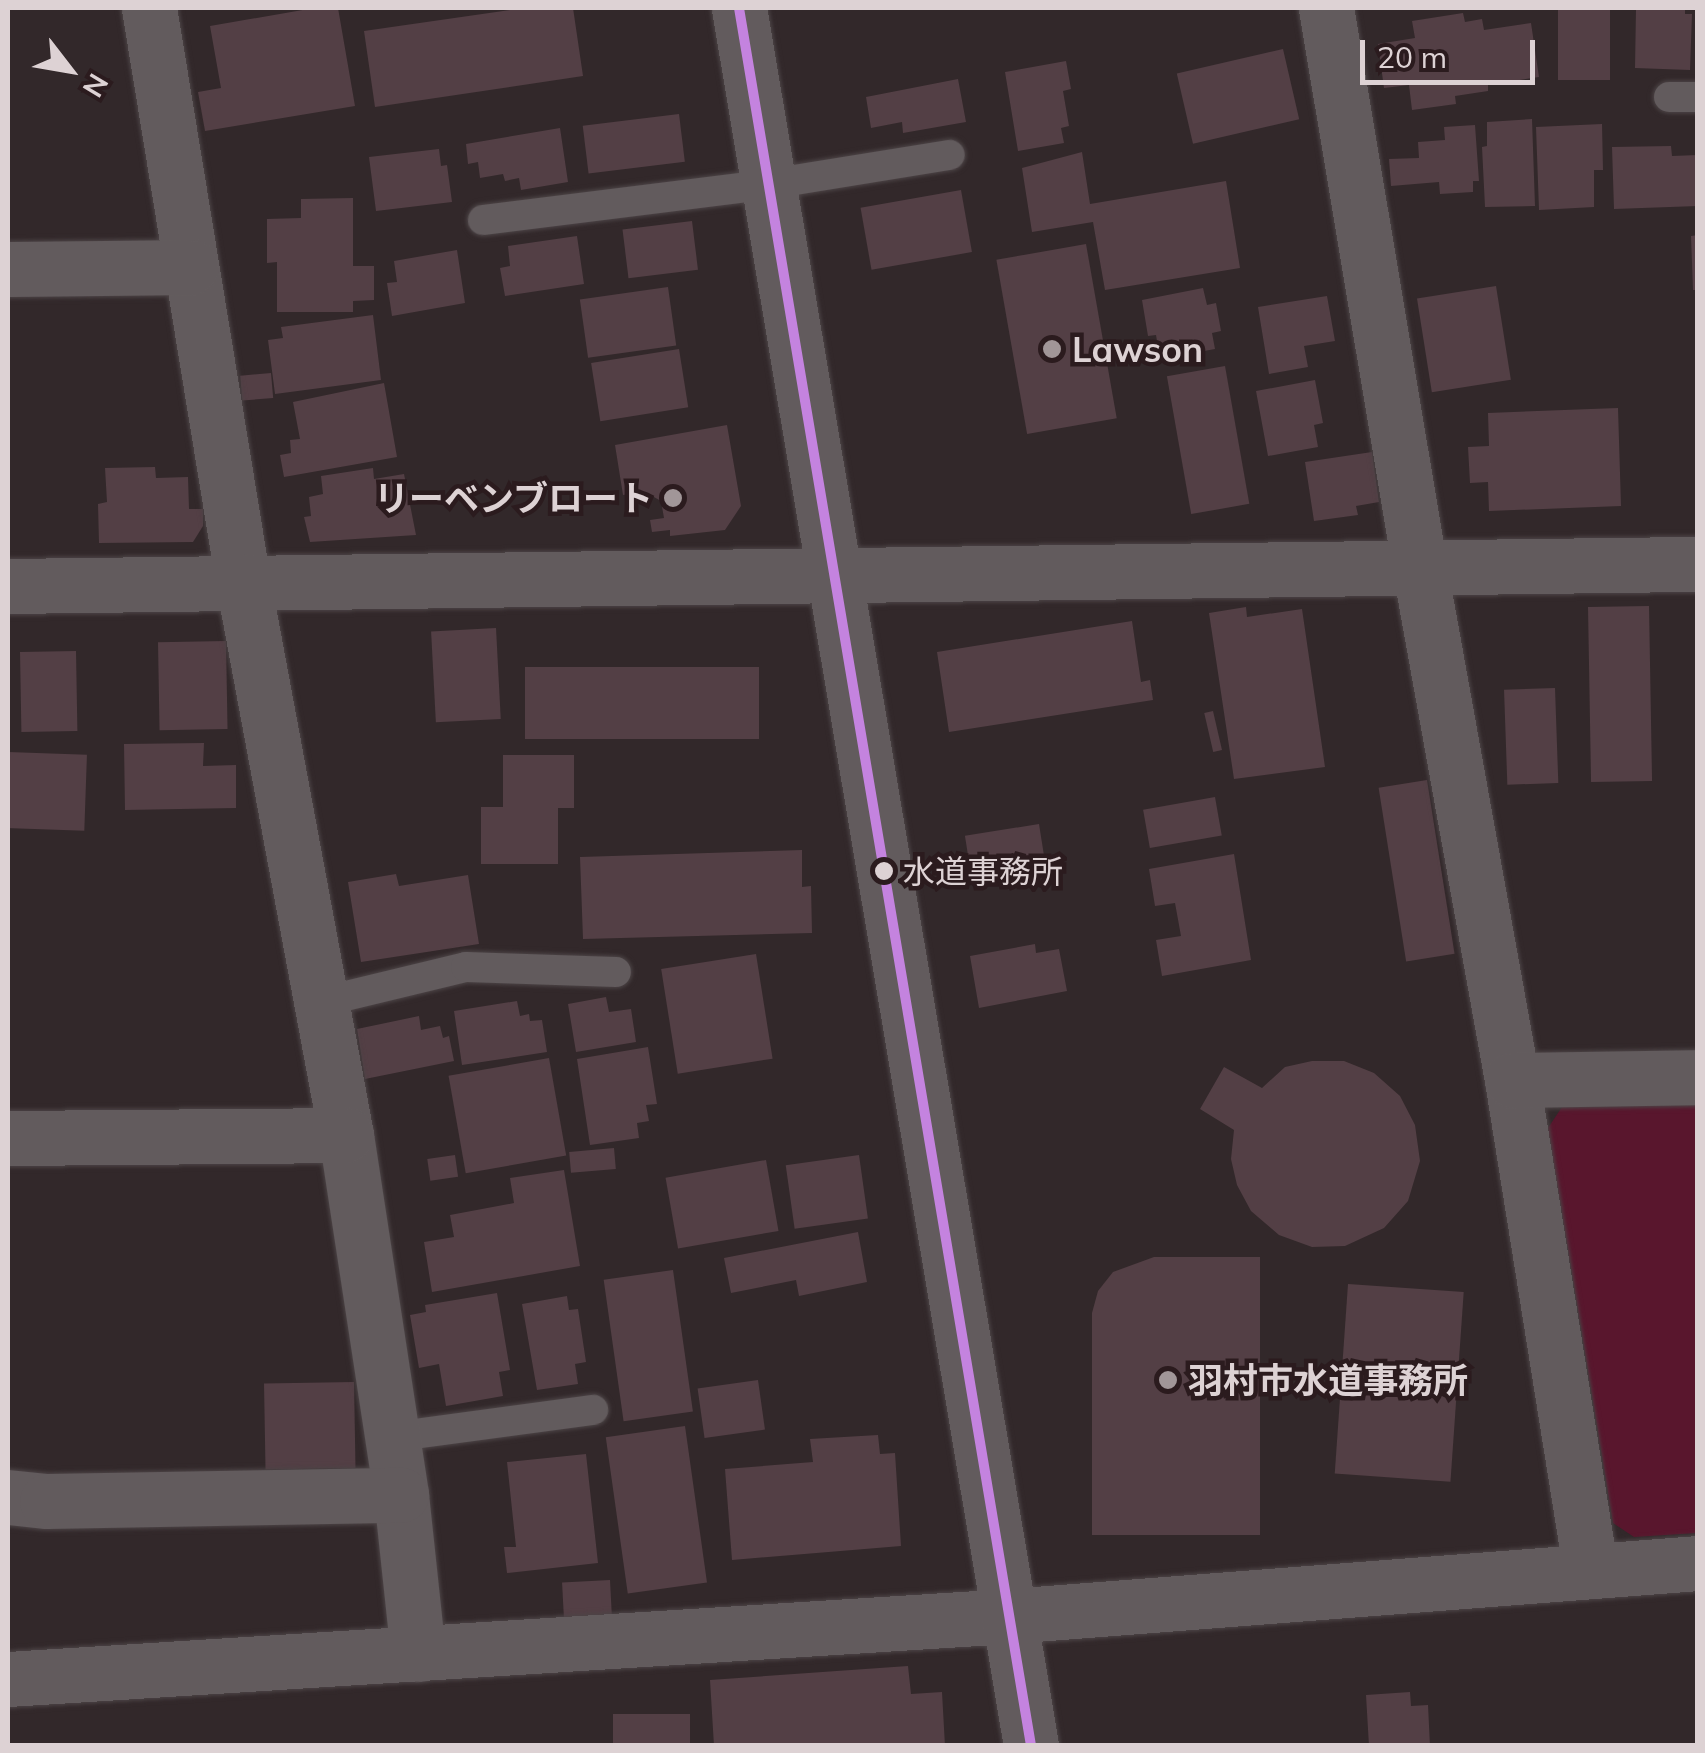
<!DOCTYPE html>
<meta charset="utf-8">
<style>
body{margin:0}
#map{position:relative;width:1705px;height:1753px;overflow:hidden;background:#32282a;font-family:Mulish,"Noto Sans JP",sans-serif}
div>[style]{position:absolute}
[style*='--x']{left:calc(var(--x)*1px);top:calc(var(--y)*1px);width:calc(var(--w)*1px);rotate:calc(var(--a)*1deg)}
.green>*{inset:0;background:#59162d}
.building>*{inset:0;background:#533f45;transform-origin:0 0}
.roads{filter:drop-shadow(0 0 2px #4c4446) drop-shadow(0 0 2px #4c4446)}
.lane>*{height:30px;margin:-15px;padding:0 15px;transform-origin:15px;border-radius:15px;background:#625b5d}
.street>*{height:55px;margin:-27.5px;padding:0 27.5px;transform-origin:27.5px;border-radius:27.5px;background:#625b5d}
.secondary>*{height:55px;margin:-27.5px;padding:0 27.5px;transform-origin:27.5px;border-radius:27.5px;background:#625b5d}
.bus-1>*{height:10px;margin:-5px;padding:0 5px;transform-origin:5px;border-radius:5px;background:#c483df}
.dots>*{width:28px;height:28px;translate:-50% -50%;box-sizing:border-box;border:5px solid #2b1b1e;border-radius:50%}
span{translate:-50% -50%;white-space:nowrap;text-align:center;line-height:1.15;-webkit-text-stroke:9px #2b1b1e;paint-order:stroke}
.bus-label{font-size:32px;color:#ddd2d4}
.left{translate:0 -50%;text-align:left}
.poi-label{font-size:35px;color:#ddd2d4;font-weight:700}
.right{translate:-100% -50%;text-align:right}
.frame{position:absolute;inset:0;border:10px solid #ddd2d4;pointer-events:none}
.north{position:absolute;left:20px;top:20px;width:100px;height:100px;-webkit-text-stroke:8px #2b1b1e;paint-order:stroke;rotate:121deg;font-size:28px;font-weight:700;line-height:40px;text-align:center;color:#ddd2d4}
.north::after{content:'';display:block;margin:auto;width:35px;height:45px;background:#ddd2d4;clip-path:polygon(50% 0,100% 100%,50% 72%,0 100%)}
.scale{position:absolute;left:1360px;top:40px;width:175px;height:45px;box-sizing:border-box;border:5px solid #ddd2d4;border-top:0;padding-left:12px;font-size:30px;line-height:35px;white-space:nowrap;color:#ddd2d4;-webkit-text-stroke:8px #2b1b1e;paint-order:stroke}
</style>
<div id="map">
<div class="green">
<div style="clip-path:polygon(1697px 1104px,1697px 1533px,1634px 1537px,1613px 1523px,1548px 1128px,1562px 1107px)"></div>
</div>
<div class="building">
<div style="clip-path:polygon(314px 8px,338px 8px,355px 106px,205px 131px,198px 92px,221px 88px,210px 26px)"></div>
<div style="clip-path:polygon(524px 8px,573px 8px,583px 76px,375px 107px,364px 31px)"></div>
<div style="left:1558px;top:8px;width:52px;height:72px"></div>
<div style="clip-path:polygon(1636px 8px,1685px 8px,1685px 14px,1692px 14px,1690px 70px,1635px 68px)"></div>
<div style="clip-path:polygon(1463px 13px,1465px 22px,1482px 19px,1484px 30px,1531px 23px,1539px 77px,1488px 85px,1488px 91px,1455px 96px,1456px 104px,1412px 110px,1409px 85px,1384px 88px,1378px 44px,1415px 38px,1412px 21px)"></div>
<div style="left:1283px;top:49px;width:72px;height:109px;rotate:77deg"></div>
<div style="clip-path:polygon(1066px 61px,1071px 89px,1063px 91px,1069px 126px,1061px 128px,1064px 143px,1018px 151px,1005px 72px)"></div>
<div style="clip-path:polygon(958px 79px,966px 122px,903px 133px,902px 122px,871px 128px,866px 97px)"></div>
<div style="left:679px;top:114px;width:48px;height:97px;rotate:83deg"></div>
<div style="clip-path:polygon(1532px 119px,1535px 206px,1485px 207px,1482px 147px,1487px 146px,1487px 122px)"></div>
<div style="clip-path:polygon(1602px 124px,1603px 170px,1594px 170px,1594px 207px,1539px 210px,1536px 127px)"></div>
<div style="clip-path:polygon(1475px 125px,1479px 181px,1473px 181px,1473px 192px,1440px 194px,1439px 182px,1391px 186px,1389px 159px,1419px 158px,1418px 142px,1445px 140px,1444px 127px)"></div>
<div style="clip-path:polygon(560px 128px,568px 182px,521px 190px,519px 178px,505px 181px,503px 174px,480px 178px,478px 162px,468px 164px,466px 144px)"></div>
<div style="clip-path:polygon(1671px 146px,1672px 156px,1698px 155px,1698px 206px,1614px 209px,1612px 147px)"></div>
<div style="clip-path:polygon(439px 149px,441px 166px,447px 165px,452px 202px,376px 211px,369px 157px)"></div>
<div style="clip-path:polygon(1082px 152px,1090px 204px,1226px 181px,1240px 268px,1105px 290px,1093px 222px,1032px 232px,1022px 168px)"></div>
<div style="left:961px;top:190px;width:63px;height:102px;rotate:80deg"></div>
<div style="clip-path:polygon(353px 198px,353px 266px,374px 266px,374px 300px,353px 301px,353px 312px,277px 312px,277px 262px,267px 263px,267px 219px,301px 218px,301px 199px)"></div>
<div style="left:692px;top:221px;width:49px;height:70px;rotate:83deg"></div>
<div style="clip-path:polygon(1698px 235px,1698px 290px,1693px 290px,1691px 236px)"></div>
<div style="clip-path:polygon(577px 236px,584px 284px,505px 296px,500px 268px,510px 266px,508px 246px)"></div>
<div style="left:1086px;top:244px;width:177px;height:91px;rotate:80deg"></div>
<div style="clip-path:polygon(457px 250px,465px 303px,392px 316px,387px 283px,397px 282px,394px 261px)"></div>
<div style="left:1496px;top:286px;width:95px;height:80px;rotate:81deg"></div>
<div style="left:668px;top:287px;width:59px;height:89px;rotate:82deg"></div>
<div style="clip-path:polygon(1203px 288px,1207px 305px,1216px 303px,1221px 331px,1212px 333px,1215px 349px,1160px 359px,1156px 335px,1148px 336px,1142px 300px)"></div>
<div style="clip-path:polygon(1327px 296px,1335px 341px,1304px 346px,1308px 367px,1269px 374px,1258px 307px)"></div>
<div style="clip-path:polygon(373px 315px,381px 380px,275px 394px,268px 340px,283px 338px,281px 327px)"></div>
<div style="left:679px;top:349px;width:59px;height:89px;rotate:81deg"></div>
<div style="left:1225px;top:366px;width:140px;height:59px;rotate:80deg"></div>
<div style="left:271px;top:373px;width:25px;height:31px;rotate:85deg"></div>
<div style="clip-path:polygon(1315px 380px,1323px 423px,1314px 425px,1318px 447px,1268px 456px,1256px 391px)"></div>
<div style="clip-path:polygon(384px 383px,397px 457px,284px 477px,280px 455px,291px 453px,290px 440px,300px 439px,293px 402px)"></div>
<div style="clip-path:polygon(1618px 408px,1621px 506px,1489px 511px,1488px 482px,1470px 483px,1468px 447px,1489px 446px,1488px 413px)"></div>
<div style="clip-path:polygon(727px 425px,741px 506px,725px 530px,670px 536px,670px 530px,652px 532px,650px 520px,664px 518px,661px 501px,645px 492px,623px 495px,615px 445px)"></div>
<div style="clip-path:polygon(1372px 452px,1379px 502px,1356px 506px,1358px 515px,1314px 521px,1305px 462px)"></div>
<div style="clip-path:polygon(155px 467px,156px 478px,188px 477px,189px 509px,203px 509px,203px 526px,193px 542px,99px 543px,98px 504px,107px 502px,105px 468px)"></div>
<div style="clip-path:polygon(373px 468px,374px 479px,404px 474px,416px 535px,310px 542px,304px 517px,311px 516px,309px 497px,323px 494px,321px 476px)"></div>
<div style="left:1649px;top:606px;width:175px;height:61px;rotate:89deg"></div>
<div style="clip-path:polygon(1246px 607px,1247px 617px,1302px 609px,1325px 767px,1234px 779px,1209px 613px)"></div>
<div style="clip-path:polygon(1132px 621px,1141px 682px,1150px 680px,1153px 700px,949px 732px,937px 652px)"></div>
<div style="left:496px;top:628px;width:91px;height:65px;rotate:87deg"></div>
<div style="left:226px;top:641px;width:88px;height:68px;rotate:89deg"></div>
<div style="left:76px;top:651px;width:80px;height:56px;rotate:89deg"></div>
<div style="left:525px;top:667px;width:234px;height:72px"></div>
<div style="left:1555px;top:688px;width:95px;height:51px;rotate:88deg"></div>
<div style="left:1213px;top:711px;width:40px;height:9px;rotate:77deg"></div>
<div style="clip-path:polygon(204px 743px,203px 766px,236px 765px,236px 808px,125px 810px,124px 744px)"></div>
<div style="left:8px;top:752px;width:79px;height:76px;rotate:2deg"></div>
<div style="clip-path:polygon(503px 755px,574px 755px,574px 808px,558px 808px,558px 864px,481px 864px,481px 807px,503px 807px)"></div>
<div style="left:1427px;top:780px;width:176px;height:49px;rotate:81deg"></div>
<div style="left:1215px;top:797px;width:39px;height:73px;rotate:80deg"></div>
<div style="left:1039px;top:824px;width:45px;height:75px;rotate:81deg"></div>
<div style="clip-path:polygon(802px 850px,802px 887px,811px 886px,812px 933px,583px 939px,580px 857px)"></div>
<div style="clip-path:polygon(1234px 854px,1251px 960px,1162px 976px,1156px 940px,1181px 936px,1175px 903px,1155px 906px,1149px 869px)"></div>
<div style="clip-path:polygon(396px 874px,399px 886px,468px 875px,479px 944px,361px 962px,348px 882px)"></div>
<div style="clip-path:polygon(1035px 944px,1036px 953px,1059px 949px,1067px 991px,979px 1008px,970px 956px)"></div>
<div style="left:756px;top:954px;width:106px;height:96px;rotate:81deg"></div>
<div style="clip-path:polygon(606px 997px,609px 1012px,631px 1009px,636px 1042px,576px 1052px,568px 1004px)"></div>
<div style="clip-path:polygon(517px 1001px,520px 1016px,529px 1014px,530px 1021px,542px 1020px,547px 1052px,462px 1065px,454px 1011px)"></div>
<div style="clip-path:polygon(419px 1016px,421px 1030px,440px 1026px,443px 1038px,449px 1036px,454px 1061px,365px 1079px,357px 1029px)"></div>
<div style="clip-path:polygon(648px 1047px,657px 1104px,646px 1105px,649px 1121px,637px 1123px,639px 1138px,590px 1145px,577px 1059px)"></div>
<div style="left:549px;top:1058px;width:99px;height:102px;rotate:80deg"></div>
<div style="clip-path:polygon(1312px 1061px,1344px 1061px,1374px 1073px,1400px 1096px,1415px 1125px,1420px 1161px,1408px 1201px,1384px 1228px,1345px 1246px,1312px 1247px,1279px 1235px,1251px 1211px,1237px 1185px,1231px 1159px,1234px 1130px,1200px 1109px,1224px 1067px,1262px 1088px,1285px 1067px)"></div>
<div style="left:614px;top:1148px;width:21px;height:45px;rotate:85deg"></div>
<div style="left:455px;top:1155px;width:22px;height:28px;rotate:82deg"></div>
<div style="left:859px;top:1155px;width:64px;height:74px;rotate:82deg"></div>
<div style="left:766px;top:1160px;width:72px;height:102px;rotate:80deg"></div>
<div style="clip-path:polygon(564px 1170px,580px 1266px,432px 1292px,424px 1242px,454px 1237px,450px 1215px,514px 1203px,510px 1178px)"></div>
<div style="clip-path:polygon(858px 1232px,867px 1282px,799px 1296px,796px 1280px,731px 1293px,724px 1258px)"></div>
<div style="clip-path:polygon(1154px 1257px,1260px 1257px,1260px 1535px,1092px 1535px,1092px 1313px,1098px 1291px,1113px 1272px)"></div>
<div style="left:673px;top:1270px;width:143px;height:70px;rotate:82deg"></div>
<div style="left:1348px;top:1284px;width:116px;height:190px;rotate:4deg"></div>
<div style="clip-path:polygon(497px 1293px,510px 1370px,499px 1372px,503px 1396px,446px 1406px,439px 1364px,419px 1368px,410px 1315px,426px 1312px,425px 1305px)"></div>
<div style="clip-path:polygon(567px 1296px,569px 1310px,578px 1309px,586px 1362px,575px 1364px,578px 1384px,537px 1390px,522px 1304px)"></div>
<div style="left:758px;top:1380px;width:50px;height:61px;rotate:82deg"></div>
<div style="left:354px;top:1382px;width:86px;height:90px;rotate:89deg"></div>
<div style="left:685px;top:1426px;width:158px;height:80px;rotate:82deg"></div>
<div style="clip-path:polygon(878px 1435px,880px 1454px,895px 1453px,901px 1546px,732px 1560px,725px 1469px,813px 1462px,810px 1439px)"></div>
<div style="clip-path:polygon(586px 1454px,598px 1563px,507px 1573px,504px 1547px,516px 1547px,507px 1462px)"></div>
<div style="left:610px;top:1580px;width:40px;height:48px;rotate:87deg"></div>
<div style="clip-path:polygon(908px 1666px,911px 1694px,942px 1692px,945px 1746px,714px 1746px,710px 1680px)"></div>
<div style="clip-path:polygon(1410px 1692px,1411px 1706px,1428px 1705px,1430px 1746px,1369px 1746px,1366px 1695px)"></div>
<div style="left:690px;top:1714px;width:32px;height:77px;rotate:90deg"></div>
</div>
<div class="roads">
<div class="lane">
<div style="--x:1669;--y:97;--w:29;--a:0"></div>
<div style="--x:483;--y:220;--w:289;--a:-7.1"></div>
<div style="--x:770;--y:184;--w:182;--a:-9.2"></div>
<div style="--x:321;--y:1002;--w:149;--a:-13.6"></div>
<div style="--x:466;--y:967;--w:150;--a:1.9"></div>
<div style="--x:392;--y:1437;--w:203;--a:-7.7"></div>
</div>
<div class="street">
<div style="--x:149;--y:8;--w:582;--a:80.7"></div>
<div style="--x:243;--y:582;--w:563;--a:79.45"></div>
<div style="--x:346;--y:1135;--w:364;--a:81.3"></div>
<div style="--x:401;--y:1495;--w:160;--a:83.9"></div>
<div style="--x:1326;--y:8;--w:570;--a:80.5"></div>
<div style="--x:1420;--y:570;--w:518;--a:79.77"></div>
<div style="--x:1512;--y:1080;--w:497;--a:80.9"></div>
<div style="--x:8;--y:269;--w:183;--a:-0.6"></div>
<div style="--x:1512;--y:1080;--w:186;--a:-0.9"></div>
<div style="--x:8;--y:1138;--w:338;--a:-0.5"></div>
<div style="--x:8;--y:1497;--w:39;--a:6"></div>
<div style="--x:47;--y:1501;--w:354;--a:-1"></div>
<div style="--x:8;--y:1679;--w:1003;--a:-3.6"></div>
<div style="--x:1009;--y:1616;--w:691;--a:-4.4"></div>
</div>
<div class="secondary">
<div style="--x:739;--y:8;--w:1762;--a:80.46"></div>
<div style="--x:8;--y:586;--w:1690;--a:-0.75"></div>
</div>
</div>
<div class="bus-1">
<div style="--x:739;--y:8;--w:1762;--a:80.46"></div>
</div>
<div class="dots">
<div style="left:1052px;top:349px;background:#a19698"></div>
<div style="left:673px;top:498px;background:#a19698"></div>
<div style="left:884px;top:871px;background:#ddd2d4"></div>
<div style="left:1168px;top:1380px;background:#a19698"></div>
</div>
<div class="bus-label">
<span class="left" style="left:903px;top:871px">水道事務所</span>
</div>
<div class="poi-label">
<span class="left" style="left:1072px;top:349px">Lawson</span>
<span class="right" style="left:653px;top:498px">リーベンブロート</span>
<span class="left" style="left:1188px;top:1380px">羽村市水道事務所</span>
</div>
<div class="frame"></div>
<div class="north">N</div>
<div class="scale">20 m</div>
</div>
